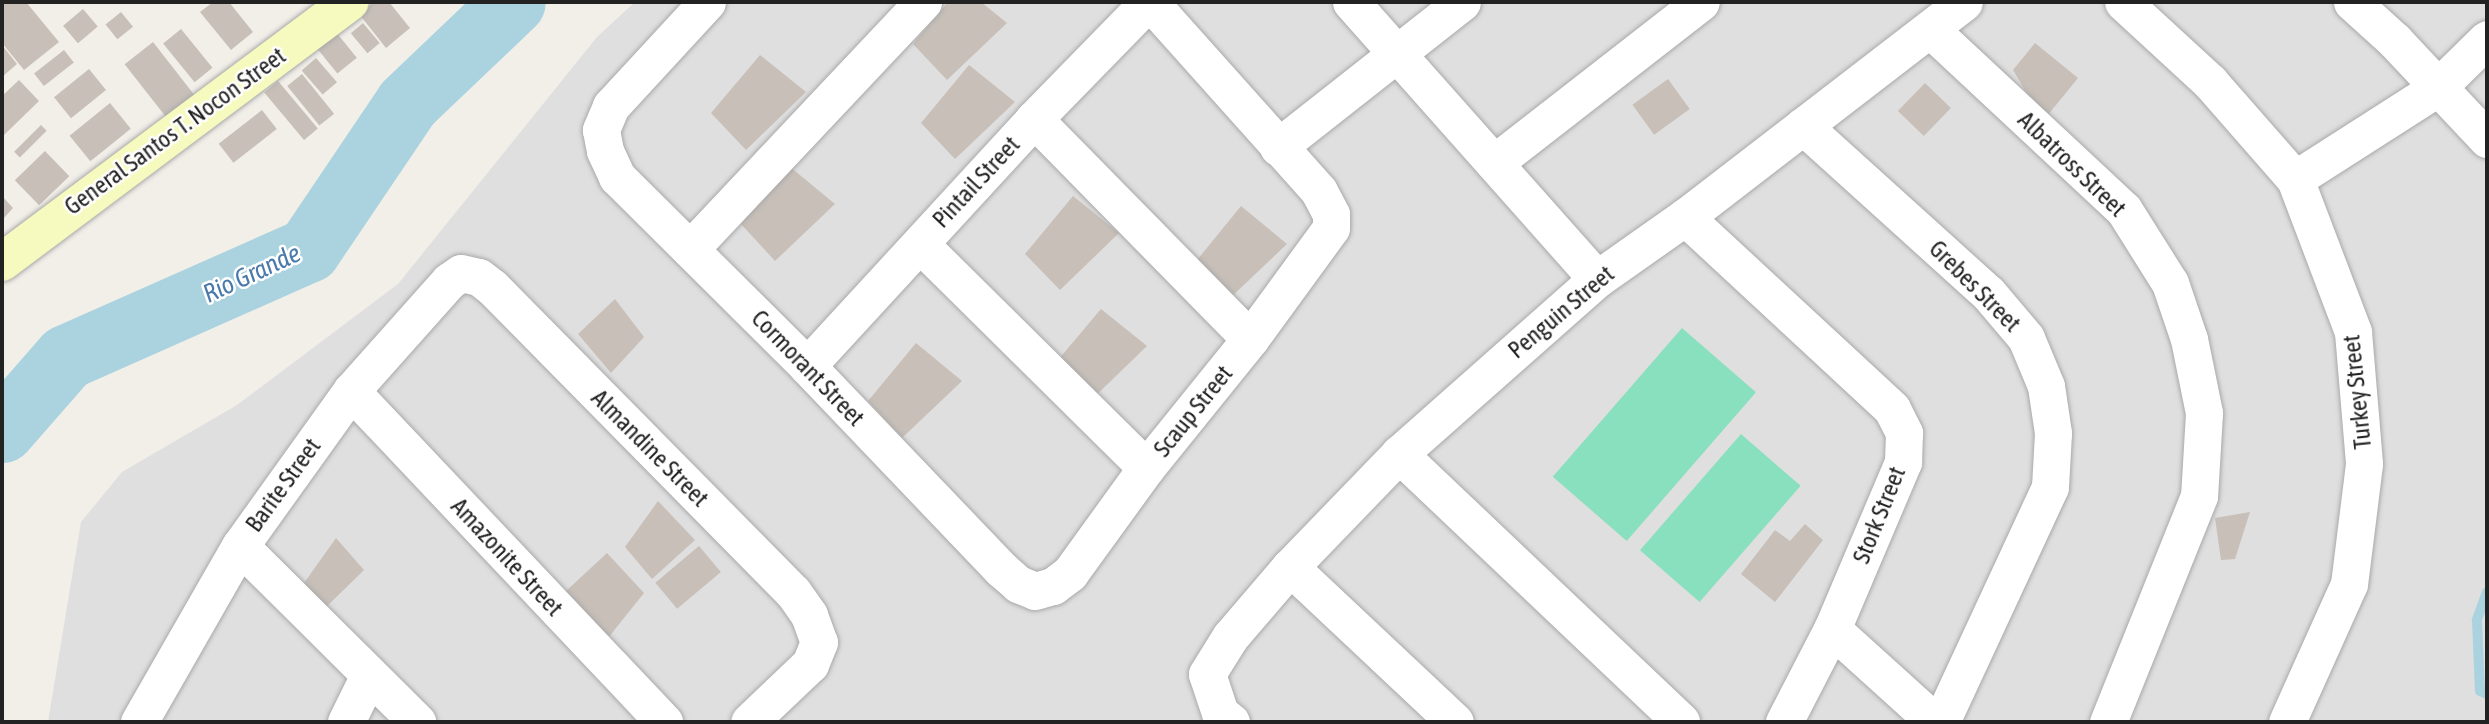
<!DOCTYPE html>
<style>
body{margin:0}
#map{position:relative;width:2489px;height:724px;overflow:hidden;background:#f2efe9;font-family:"Asap Condensed",sans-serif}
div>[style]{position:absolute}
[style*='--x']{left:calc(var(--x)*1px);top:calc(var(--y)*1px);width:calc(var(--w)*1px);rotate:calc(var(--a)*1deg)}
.residential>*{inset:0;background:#e0dfdf}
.pitch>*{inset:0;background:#88e0be;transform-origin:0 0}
.stream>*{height:10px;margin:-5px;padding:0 5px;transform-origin:5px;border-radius:5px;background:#aad3df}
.river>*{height:65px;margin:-32.5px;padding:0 32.5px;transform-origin:32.5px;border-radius:32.5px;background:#aad3df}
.building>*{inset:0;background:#c7bfb8;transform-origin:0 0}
.roads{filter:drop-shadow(0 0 2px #a9a9a9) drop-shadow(0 0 2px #a9a9a9)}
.street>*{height:37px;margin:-18.5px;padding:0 18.5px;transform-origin:18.5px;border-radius:18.5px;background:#fff}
.secondary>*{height:38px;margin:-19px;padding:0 19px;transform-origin:19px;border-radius:19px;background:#f7fabf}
span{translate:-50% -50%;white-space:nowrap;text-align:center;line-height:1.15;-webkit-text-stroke:5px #fff;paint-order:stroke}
.street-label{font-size:24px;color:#222}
.water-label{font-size:26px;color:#4a7aab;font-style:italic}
.frame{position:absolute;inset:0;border:4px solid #222;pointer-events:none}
</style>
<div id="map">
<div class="residential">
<div style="clip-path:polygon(635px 2px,2487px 2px,2487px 722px,48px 722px,81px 522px,122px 472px,237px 405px,398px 284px,597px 37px)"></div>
</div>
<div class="pitch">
<div style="left:1682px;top:328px;width:98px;height:197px;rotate:41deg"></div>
<div style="left:1741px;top:434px;width:79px;height:154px;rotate:41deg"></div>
</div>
<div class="stream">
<div style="--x:2487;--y:592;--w:30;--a:110"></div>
<div style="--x:2477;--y:620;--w:71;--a:87.6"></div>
<div style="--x:2480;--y:691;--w:8;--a:23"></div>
</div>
<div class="river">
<div style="--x:2;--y:430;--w:97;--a:-48.8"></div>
<div style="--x:66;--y:357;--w:265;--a:-23.9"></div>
<div style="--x:308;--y:250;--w:177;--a:-56"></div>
<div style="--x:407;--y:103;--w:146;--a:-43.6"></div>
</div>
<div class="building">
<div style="clip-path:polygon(2px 2px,26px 2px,59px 42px,24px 70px,2px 43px)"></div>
<div style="clip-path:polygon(213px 2px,229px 2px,253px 32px,231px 50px,200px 12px)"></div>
<div style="clip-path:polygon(374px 2px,389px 2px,410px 28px,386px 48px,359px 14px)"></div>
<div style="clip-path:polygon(948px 2px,981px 2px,1007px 23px,947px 80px,913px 44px)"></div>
<div style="left:83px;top:9px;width:23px;height:26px;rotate:50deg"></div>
<div style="left:121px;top:12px;width:19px;height:20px;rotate:51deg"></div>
<div style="left:363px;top:23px;width:26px;height:16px;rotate:50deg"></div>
<div style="left:181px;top:29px;width:50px;height:23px;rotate:51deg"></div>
<div style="left:336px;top:32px;width:33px;height:25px;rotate:51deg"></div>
<div style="left:153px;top:42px;width:71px;height:36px;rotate:52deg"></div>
<div style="clip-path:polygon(2035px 43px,2078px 78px,2043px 121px,2013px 70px)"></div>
<div style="clip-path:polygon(2px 45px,17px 64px,2px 77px)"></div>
<div style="left:64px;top:50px;width:16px;height:38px;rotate:52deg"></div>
<div style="clip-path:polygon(760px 55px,806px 92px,746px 150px,711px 113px)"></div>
<div style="left:316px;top:58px;width:32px;height:19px;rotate:49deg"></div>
<div style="clip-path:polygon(969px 65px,1015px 102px,955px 159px,921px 123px)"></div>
<div style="left:89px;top:69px;width:27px;height:45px;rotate:51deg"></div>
<div style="left:302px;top:74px;width:51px;height:19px;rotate:51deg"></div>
<div style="left:1668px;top:79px;width:37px;height:44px;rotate:54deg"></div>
<div style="clip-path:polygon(19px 80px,39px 101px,2px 137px,2px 96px)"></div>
<div style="left:278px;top:81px;width:62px;height:18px;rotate:50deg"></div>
<div style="left:1925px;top:83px;width:36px;height:39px;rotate:44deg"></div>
<div style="left:110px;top:103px;width:33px;height:52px;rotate:51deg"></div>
<div style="left:262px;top:110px;width:24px;height:55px;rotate:52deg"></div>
<div style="left:41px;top:125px;width:8px;height:38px;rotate:45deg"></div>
<div style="left:45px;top:151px;width:35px;height:42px;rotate:46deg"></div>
<div style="clip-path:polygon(789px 166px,835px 204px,775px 261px,741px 224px)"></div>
<div style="clip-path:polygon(2px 196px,13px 208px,2px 220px)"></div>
<div style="clip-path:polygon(1073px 196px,1119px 233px,1060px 290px,1025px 254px)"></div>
<div style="clip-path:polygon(1241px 206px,1287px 244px,1227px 301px,1193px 265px)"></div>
<div style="clip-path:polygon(615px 299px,644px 337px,611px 373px,578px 334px)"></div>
<div style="clip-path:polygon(1101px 309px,1147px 346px,1087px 404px,1052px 367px)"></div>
<div style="clip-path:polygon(916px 343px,962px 381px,902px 438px,868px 401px)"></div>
<div style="clip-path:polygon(658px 501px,695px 540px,652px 579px,625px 547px)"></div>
<div style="clip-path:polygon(2250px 512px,2235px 559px,2221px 560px,2215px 518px)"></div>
<div style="clip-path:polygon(1805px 524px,1823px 540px,1775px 602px,1741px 574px,1775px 530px,1790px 541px)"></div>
<div style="clip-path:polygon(336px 538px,364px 570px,320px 613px,304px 583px)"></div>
<div style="left:699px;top:546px;width:34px;height:57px;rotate:50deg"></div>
<div style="clip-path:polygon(607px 553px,644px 593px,604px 643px,565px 592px)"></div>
</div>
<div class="roads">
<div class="street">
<div style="--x:707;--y:2;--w:142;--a:132.7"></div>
<div style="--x:611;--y:106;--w:26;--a:113"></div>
<div style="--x:601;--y:130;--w:21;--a:79"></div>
<div style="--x:605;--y:151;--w:29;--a:65"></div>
<div style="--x:617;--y:177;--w:268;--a:44.8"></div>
<div style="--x:807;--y:366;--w:281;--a:46.3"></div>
<div style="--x:1001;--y:569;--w:23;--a:41"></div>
<div style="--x:1018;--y:584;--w:18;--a:22"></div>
<div style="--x:1035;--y:591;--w:19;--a:-16"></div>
<div style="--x:1053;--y:586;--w:21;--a:-37"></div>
<div style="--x:1070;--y:573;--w:130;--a:-54.1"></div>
<div style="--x:1146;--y:468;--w:166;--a:-51.1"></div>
<div style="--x:1250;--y:339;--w:137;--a:-53.9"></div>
<div style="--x:1331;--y:228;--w:14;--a:-90"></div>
<div style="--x:1331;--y:214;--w:26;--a:-118"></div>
<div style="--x:1319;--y:191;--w:254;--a:-131.8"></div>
<div style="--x:1351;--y:2;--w:370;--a:48.4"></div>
<div style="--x:2123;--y:2;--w:118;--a:42.6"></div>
<div style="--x:2210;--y:82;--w:129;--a:48.8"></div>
<div style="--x:2295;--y:179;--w:164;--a:69.2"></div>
<div style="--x:2353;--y:332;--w:132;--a:85.2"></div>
<div style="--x:2364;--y:464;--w:121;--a:97.1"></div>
<div style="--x:2349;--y:584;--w:151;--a:114.2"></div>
<div style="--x:2352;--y:2;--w:57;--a:42.1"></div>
<div style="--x:2394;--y:40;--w:136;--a:46.8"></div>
<div style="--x:1930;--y:29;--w:265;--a:43"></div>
<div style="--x:2124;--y:210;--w:86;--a:57.8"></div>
<div style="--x:2170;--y:283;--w:59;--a:71.3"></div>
<div style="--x:2189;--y:339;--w:76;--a:78.5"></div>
<div style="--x:2204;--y:413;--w:83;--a:93.4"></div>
<div style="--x:2199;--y:496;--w:244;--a:111.9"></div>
<div style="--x:1034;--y:119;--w:308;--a:45.5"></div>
<div style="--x:1803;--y:126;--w:249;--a:42.1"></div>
<div style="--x:1988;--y:293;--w:59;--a:49.8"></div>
<div style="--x:2026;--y:338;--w:52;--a:67.4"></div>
<div style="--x:2046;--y:386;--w:48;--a:81.5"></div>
<div style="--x:2053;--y:433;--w:54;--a:93.2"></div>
<div style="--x:2050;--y:487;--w:259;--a:114.9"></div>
<div style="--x:1278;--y:147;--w:234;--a:-38.2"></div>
<div style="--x:1494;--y:163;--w:262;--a:-37.9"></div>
<div style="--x:2295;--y:179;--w:167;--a:-32.6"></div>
<div style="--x:2436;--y:89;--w:71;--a:-44.4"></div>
<div style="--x:1685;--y:217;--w:282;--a:42.8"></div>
<div style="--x:1892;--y:409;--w:27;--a:63"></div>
<div style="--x:1904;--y:433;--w:29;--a:92"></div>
<div style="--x:1903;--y:462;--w:181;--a:113"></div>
<div style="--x:1832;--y:629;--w:105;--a:117.3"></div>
<div style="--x:920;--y:244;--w:318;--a:44.7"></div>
<div style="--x:690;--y:249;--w:340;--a:-46.7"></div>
<div style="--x:807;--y:366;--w:335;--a:-47.4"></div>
<div style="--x:1034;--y:119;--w:163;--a:-45.7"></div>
<div style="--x:351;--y:391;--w:456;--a:46.6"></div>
<div style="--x:1399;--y:454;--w:389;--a:43.5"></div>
<div style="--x:240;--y:546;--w:250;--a:44.8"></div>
<div style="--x:1290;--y:567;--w:226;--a:43.2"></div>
<div style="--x:1832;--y:629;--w:139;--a:42.1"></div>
<div style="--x:139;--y:722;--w:203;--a:-60.2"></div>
<div style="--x:240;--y:546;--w:191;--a:-54.4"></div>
<div style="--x:351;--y:391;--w:147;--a:-48.3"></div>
<div style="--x:449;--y:281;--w:14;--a:-34"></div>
<div style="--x:461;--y:273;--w:18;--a:13"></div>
<div style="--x:479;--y:277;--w:16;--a:38"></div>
<div style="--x:492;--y:287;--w:429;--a:45.4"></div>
<div style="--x:793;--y:592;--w:28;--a:55"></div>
<div style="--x:809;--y:615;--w:29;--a:70"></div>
<div style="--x:819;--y:642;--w:24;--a:112"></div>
<div style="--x:810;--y:664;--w:84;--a:136.4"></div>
<div style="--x:346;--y:722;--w:52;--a:-63.9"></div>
<div style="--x:1231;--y:722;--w:14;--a:-141"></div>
<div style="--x:1220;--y:713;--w:41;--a:-108.4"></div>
<div style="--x:1207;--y:674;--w:44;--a:-58.1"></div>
<div style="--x:1230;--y:637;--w:92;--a:-49.4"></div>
<div style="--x:1290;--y:567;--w:157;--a:-46"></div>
<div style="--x:1399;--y:454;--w:264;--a:-41.5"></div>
<div style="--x:1597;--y:279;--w:108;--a:-35.2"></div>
<div style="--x:1685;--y:217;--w:352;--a:-37.6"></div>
</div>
<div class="secondary">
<div style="--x:2;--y:262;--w:434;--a:-36.8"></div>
</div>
</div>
<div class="street-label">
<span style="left:175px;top:131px;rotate:-36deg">General Santos T. Nocon Street</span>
<span style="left:2072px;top:164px;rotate:44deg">Albatross Street</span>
<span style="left:976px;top:182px;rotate:-47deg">Pintail Street</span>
<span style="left:1975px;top:286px;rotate:45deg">Grebes Street</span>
<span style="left:1561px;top:312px;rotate:-40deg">Penguin Street</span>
<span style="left:808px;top:368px;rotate:46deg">Cormorant Street</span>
<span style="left:2357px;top:392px;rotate:-96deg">Turkey Street</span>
<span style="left:1193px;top:411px;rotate:-51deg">Scaup Street</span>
<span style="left:650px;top:448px;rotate:45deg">Almandine Street</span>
<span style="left:283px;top:485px;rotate:-54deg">Barite Street</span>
<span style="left:1879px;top:515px;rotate:-68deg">Stork Street</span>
<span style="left:507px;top:557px;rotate:47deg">Amazonite Street</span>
</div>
<div class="water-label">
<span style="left:252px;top:274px;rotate:-25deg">Rio Grande</span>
</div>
<div class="frame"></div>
</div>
